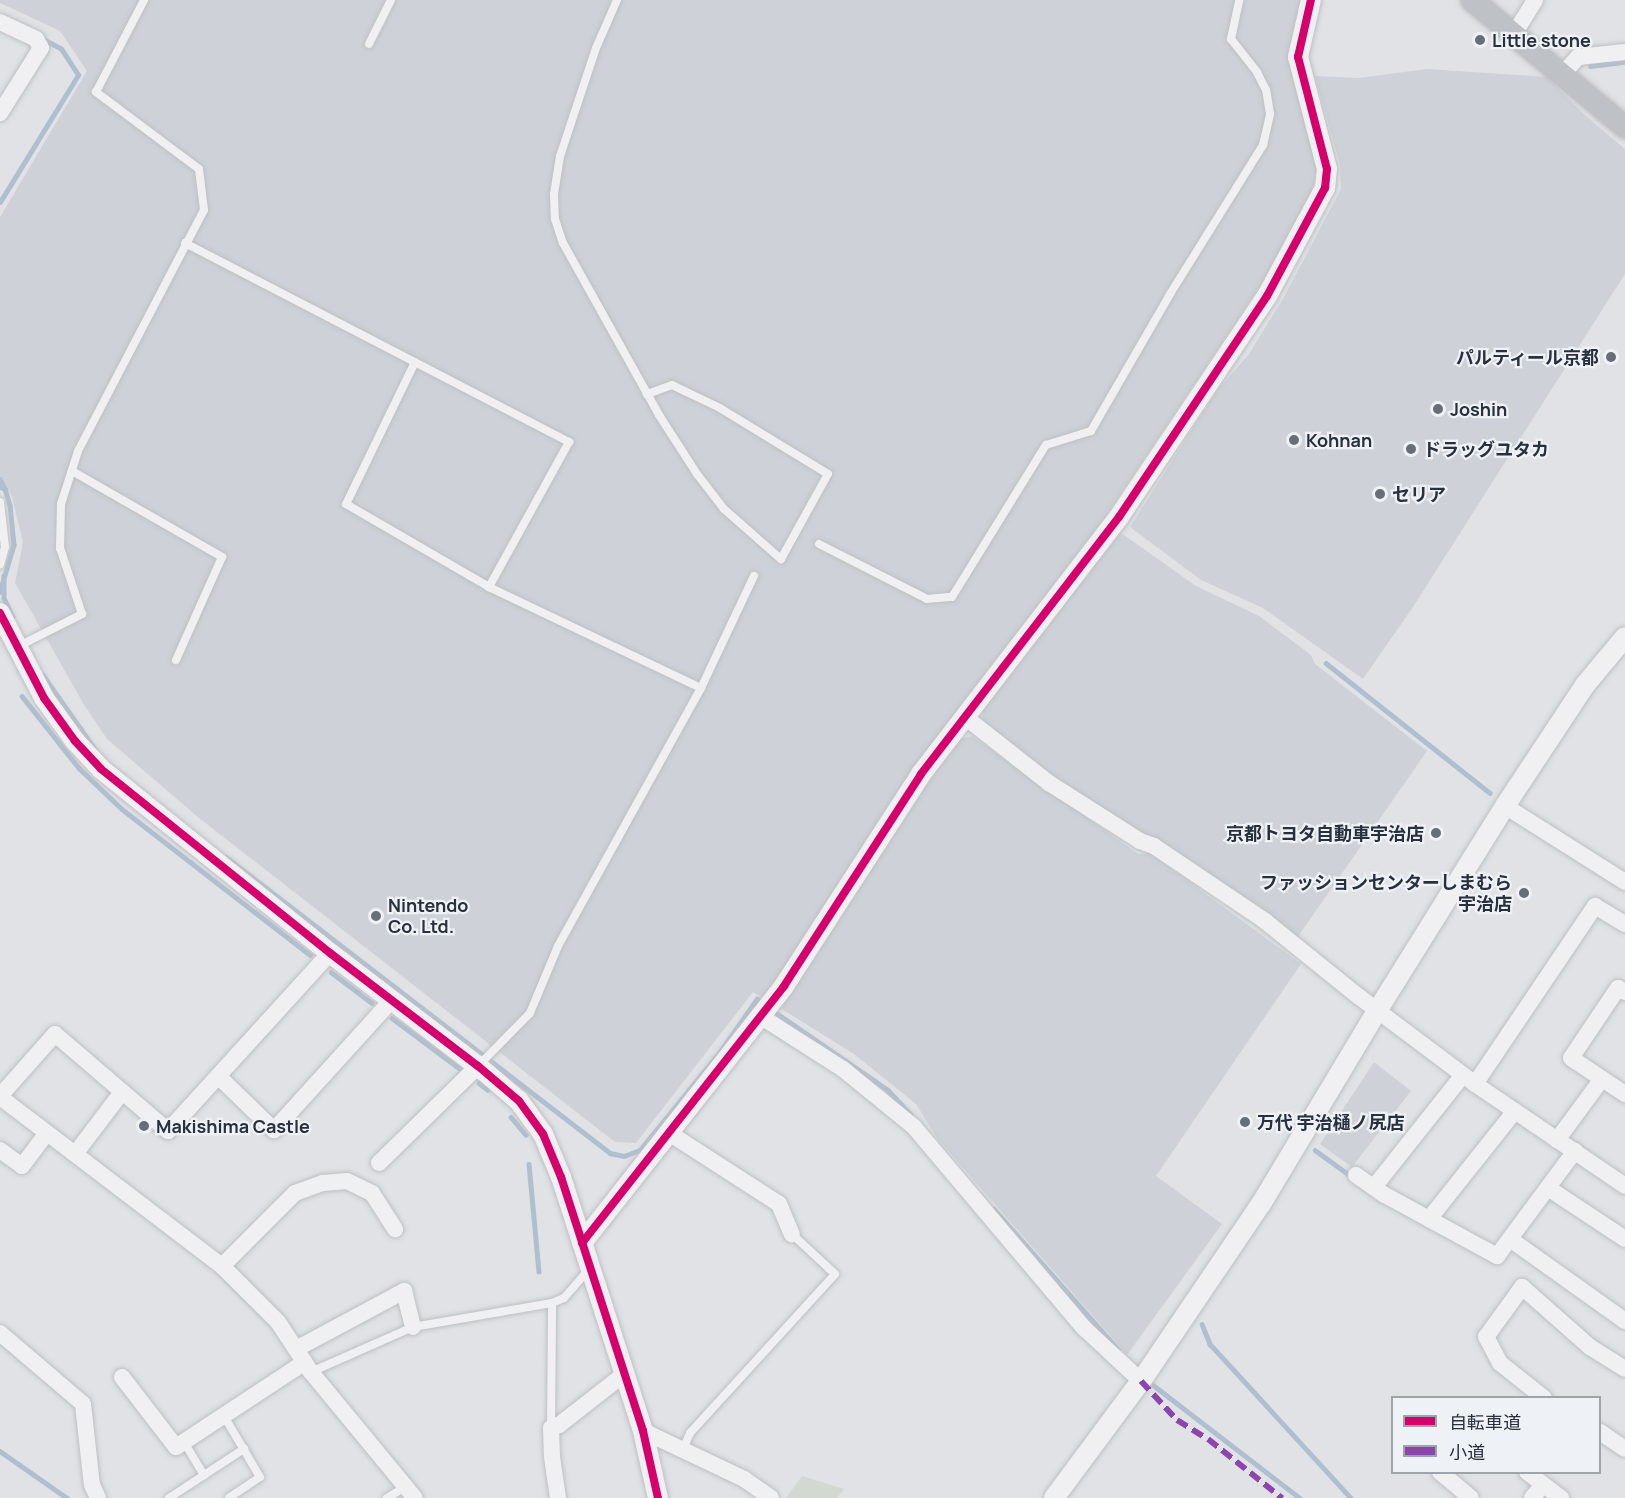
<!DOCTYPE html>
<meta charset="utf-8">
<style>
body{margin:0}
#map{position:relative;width:1625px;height:1498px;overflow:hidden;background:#e0e2e5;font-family:Manrope,"Noto Sans JP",sans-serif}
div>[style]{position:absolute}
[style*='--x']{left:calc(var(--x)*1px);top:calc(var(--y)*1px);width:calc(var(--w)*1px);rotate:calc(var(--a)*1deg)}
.built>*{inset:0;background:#ced2d8}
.green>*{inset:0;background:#d1d9d1}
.stream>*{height:4.5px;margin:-2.25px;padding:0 2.25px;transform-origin:2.25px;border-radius:2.25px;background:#b0bfcf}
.roads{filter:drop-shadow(0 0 2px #bec0c3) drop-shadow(0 0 2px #bec0c3)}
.service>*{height:8px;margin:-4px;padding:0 4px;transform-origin:4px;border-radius:4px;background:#f0f0f2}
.minor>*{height:16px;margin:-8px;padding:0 8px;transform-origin:8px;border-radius:8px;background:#f0f0f2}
.tertiary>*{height:20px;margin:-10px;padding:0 10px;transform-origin:10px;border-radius:10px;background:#f0f0f2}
.secondary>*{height:22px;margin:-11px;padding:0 11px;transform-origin:11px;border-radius:11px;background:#bec1c5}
.quiet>*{height:6px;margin-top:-3px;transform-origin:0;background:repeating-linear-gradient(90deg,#8e44ad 0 12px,transparent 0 18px)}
.cycleway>*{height:8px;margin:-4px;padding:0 4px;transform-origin:4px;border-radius:4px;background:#d6006c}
.dots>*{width:16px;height:16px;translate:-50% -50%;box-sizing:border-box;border:3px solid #eef1f5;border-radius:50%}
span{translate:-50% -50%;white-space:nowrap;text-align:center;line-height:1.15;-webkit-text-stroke:4.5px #eef1f5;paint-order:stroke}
.poi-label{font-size:18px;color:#28303d;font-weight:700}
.left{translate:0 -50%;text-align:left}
.right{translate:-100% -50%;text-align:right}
.legend{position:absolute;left:1391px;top:1396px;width:210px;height:78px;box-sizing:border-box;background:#eef1f5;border:2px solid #9fa4ab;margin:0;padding:8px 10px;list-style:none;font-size:18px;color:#28303d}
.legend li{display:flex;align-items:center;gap:12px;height:30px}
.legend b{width:30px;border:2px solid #9fa4ab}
</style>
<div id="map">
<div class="built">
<div style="clip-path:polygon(0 0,1303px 0,1294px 71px,1302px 112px,1313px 140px,1317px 168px,1313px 190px,1265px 279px,1105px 517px,864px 845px,790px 962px,763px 998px,753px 992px,636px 1143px,615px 1142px,199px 818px,107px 739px,83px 703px,15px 583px,23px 542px,12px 497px,0 477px,0 217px,87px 71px,60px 31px,0 3px)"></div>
<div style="clip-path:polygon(1427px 69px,1547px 77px,1587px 117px,1625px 149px,1625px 274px,1413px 607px,1363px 679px,1263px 608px,1201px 580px,1130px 527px,1216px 392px,1249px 354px,1284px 297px,1341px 189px,1340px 165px,1315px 76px,1358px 78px)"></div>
<div style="clip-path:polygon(1117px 530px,1196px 586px,1259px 616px,1311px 655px,1315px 664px,1427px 751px,1297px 938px,1154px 838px,1118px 823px,982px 725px,983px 703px)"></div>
<div style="clip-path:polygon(972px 736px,1138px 854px,1150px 853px,1301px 964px,1156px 1176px,1222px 1224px,1127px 1355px,937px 1138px,916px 1104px,854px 1054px,780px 1008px,926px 784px,960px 739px)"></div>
<div style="clip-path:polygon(1374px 1062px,1411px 1091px,1352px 1167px,1320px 1144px)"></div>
</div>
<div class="green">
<div style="clip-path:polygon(802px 1476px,844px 1489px,837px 1498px,786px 1498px)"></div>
</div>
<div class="stream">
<div style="--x:1590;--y:66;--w:35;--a:-7"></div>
<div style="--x:0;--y:202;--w:149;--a:-58.4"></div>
<div style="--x:78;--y:75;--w:31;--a:-123"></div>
<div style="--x:61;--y:49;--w:21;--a:-152"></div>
<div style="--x:0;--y:479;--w:11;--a:63"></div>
<div style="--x:0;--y:487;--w:5;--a:22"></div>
<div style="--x:5;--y:489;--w:17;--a:73"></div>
<div style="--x:10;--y:505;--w:40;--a:84.3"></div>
<div style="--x:14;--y:545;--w:49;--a:106.6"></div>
<div style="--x:4;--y:576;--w:22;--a:90"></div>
<div style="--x:4;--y:598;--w:21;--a:65"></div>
<div style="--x:1326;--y:663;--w:209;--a:38.4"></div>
<div style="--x:43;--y:675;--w:90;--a:54.9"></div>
<div style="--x:22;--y:696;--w:92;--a:51.6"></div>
<div style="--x:79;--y:768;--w:59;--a:43.6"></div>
<div style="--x:122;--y:809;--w:238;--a:37.8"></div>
<div style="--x:226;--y:857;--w:485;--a:37.6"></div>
<div style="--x:610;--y:1153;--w:14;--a:12"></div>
<div style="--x:624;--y:1156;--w:17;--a:-21"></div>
<div style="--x:640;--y:1150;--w:125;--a:-50.8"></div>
<div style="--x:719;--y:1053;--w:66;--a:-54.9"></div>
<div style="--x:757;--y:999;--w:7;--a:34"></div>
<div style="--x:331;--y:972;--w:51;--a:37.1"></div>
<div style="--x:772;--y:1010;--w:141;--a:34.6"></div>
<div style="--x:888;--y:1090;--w:34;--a:47"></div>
<div style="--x:392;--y:1018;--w:84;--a:36.7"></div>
<div style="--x:479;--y:1083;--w:11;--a:38"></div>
<div style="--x:511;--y:1117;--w:23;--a:50"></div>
<div style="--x:1315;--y:1150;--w:46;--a:36.1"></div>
<div style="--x:529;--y:1164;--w:108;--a:84.7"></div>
<div style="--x:994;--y:1209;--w:187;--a:48.5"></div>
<div style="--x:1202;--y:1324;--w:22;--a:68"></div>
<div style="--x:1210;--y:1344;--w:209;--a:47.5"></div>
<div style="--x:1148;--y:1381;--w:192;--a:37.6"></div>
<div style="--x:0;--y:1451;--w:82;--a:35"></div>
</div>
<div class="roads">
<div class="service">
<div style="--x:617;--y:0;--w:52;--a:113.6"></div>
<div style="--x:596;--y:48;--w:114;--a:108.4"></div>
<div style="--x:560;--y:156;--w:38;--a:99"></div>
<div style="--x:554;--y:194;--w:25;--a:88"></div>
<div style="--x:555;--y:219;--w:25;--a:72"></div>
<div style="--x:563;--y:243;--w:197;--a:60.8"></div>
<div style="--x:659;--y:415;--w:70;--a:57.2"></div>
<div style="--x:697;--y:474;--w:44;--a:52.4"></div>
<div style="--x:724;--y:509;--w:76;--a:41.3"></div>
<div style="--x:781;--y:559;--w:97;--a:-61.1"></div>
<div style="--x:828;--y:474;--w:127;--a:-148.6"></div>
<div style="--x:720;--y:408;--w:53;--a:-154.4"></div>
<div style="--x:672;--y:385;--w:27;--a:160"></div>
<div style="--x:369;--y:44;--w:49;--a:-63.4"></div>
<div style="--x:185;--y:243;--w:433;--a:27.4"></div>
<div style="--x:569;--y:442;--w:166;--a:118.9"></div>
<div style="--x:415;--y:362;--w:158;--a:115.9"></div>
<div style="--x:346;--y:504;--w:165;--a:30.1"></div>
<div style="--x:489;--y:587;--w:235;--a:25.5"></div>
<div style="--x:72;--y:471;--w:173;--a:29.8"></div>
<div style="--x:222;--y:557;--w:113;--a:114.1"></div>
<div style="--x:0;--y:502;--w:45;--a:83.7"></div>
<div style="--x:5;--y:547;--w:18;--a:106"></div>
<div style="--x:819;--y:544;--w:121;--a:27"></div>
<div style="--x:927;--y:599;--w:25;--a:-5"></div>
<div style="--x:952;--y:597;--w:179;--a:-58.3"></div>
<div style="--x:1046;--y:445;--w:47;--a:-17.3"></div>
<div style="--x:1091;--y:431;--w:158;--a:-60"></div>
<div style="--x:1170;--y:294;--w:176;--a:-58"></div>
<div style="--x:1263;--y:145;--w:32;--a:-77"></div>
<div style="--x:1270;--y:114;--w:24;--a:-99"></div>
<div style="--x:1266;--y:90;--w:20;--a:-117"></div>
<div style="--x:1257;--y:72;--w:42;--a:-128.2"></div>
<div style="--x:1231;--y:39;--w:40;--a:-78"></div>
<div style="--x:19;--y:646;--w:71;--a:-26.9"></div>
<div style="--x:82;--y:614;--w:70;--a:-108.4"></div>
<div style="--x:60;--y:548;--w:44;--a:-88.7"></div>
<div style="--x:61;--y:504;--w:56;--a:-72.2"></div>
<div style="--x:78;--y:451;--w:272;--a:-62.4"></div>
<div style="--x:204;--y:210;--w:41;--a:-97"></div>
<div style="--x:199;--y:169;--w:129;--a:-143.2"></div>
<div style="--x:96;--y:92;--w:104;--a:-62.4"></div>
<div style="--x:478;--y:1066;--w:74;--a:-45.5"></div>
<div style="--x:530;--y:1013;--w:73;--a:-67.3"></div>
<div style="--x:558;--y:946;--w:295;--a:-61"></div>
<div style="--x:701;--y:688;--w:124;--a:-64.7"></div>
<div style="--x:311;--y:1372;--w:111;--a:-23.8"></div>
<div style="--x:413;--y:1327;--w:141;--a:-9.8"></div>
<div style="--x:224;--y:1416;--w:71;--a:59.5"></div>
<div style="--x:260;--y:1477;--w:37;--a:146"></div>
<div style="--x:551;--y:1428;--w:125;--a:-89.5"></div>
<div style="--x:552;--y:1303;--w:13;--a:-23"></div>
<div style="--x:564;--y:1298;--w:38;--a:-49"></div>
<div style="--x:184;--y:1442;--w:39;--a:59"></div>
<div style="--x:683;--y:1449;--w:17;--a:-66"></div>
<div style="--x:690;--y:1433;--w:215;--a:-47.6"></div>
<div style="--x:835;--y:1274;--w:59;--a:-137.1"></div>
<div style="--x:169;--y:1498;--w:90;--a:-33.2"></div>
<div style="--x:387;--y:1498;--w:21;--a:-31"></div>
</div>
<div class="minor">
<div style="--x:0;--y:22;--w:40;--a:25"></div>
<div style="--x:36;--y:39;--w:10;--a:61"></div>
<div style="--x:41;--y:48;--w:77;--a:122.2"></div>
<div style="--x:1514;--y:34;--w:40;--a:-58"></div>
<div style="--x:1563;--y:74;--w:23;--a:-49"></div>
<div style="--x:1578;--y:57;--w:47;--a:-6.1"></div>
<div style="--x:965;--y:717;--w:107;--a:38.2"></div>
<div style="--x:1049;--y:783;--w:108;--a:32.5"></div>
<div style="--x:1140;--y:841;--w:15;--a:20"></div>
<div style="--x:1154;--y:846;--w:134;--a:34"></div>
<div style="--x:1265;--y:921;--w:119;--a:38.9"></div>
<div style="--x:1358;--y:996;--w:146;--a:36.9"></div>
<div style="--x:1475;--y:1084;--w:181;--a:34.2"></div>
<div style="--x:1505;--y:806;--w:142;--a:32.3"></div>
<div style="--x:1625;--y:992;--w:8;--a:-150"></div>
<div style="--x:1618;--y:988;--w:84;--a:123.9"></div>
<div style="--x:1571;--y:1058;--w:65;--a:33.7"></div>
<div style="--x:760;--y:1016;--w:98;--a:32.6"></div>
<div style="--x:843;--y:1069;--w:92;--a:39.2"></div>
<div style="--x:914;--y:1127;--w:263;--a:49.8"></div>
<div style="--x:1084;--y:1328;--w:78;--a:42.9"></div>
<div style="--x:218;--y:1076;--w:78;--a:44"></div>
<div style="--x:274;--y:1130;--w:176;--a:-47.8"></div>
<div style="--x:1475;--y:1084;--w:215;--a:-56"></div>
<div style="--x:1595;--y:906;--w:35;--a:31"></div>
<div style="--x:0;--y:1096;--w:83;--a:-48.4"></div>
<div style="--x:55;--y:1034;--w:149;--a:40.6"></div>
<div style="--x:168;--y:1131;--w:241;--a:-47.7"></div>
<div style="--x:0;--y:1097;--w:279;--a:37.3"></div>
<div style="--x:222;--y:1266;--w:79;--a:45"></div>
<div style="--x:278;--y:1322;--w:60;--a:56.6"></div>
<div style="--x:311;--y:1372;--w:163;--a:50.5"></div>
<div style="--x:669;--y:1133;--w:131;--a:32.8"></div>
<div style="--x:779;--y:1204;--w:33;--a:67"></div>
<div style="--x:1557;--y:1140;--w:76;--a:-53.6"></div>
<div style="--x:0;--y:1150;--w:27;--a:36"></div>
<div style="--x:22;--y:1166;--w:41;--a:-52.9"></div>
<div style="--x:75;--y:1154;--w:78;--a:-52.8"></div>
<div style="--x:379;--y:1163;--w:139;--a:-44.4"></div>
<div style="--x:1356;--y:1175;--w:35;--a:35"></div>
<div style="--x:1385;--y:1195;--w:128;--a:28.6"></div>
<div style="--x:1497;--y:1256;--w:131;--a:-53.4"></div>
<div style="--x:1374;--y:1187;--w:143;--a:-51.5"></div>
<div style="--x:1548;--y:1188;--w:92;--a:33.5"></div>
<div style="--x:1429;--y:1219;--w:138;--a:-51.5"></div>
<div style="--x:1510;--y:1239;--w:141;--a:35.5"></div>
<div style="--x:222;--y:1266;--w:103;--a:-45"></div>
<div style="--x:295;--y:1193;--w:30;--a:-20"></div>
<div style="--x:323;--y:1183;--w:24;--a:-5"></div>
<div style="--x:347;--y:1181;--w:28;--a:26"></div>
<div style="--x:372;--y:1193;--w:43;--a:57.4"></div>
<div style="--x:0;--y:1333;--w:109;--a:40.5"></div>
<div style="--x:83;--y:1404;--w:81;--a:83.7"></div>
<div style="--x:92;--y:1485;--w:14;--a:65"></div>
<div style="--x:296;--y:1349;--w:123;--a:-28.2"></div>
<div style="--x:404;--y:1291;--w:37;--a:76"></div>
<div style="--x:122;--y:1377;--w:88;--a:52.4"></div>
<div style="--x:176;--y:1447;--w:154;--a:-33.4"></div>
<div style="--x:1544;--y:1398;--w:56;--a:-141.5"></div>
<div style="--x:1500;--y:1363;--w:30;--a:-118"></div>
<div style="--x:1486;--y:1337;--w:62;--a:-54.2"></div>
<div style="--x:1522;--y:1287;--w:91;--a:41.4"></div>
<div style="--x:1590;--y:1347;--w:41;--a:32.2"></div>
<div style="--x:643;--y:1431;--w:112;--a:25.4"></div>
<div style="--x:744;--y:1479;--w:33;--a:35"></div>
<div style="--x:1600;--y:1432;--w:30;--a:34"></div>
<div style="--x:1440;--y:1472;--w:40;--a:40"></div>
<div style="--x:1527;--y:1472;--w:43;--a:37.4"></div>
<div style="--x:558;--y:1498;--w:41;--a:-98.3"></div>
<div style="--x:552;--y:1457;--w:29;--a:-92"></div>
<div style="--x:551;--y:1428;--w:9;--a:-21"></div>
<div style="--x:559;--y:1425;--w:81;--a:-38"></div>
<div style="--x:1532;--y:1498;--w:17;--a:-50"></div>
</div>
<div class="tertiary">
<div style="--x:0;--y:613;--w:96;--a:62.6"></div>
<div style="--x:44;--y:698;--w:53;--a:54.2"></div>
<div style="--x:75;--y:741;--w:38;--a:47"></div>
<div style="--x:101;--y:769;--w:294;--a:38.8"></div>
<div style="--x:330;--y:953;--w:186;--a:37.4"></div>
<div style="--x:478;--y:1066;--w:54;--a:40.5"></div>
<div style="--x:519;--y:1101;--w:41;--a:54"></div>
<div style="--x:543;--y:1134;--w:47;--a:67.3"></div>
<div style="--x:561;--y:1177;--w:267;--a:72.1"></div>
<div style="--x:643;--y:1431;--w:69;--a:77.4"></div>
<div style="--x:582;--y:1243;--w:327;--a:-51.8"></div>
<div style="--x:784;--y:986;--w:252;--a:-57.1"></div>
<div style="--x:921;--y:774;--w:324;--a:-52.4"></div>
<div style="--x:1119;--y:517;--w:266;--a:-56.2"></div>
<div style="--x:1267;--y:296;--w:123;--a:-61.8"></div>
<div style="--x:1325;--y:188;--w:19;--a:-84"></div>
<div style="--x:1327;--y:169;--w:116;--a:-104.5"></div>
<div style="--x:1298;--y:57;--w:58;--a:-77.2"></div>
<div style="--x:1054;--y:1498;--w:146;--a:-53.4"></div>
<div style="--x:1141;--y:1381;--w:214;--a:-55.9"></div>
<div style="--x:1261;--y:1204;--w:225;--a:-59"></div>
<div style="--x:1377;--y:1011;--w:242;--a:-58"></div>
<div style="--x:1505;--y:806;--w:145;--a:-56.5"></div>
<div style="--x:1585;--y:685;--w:62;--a:-50.2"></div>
</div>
<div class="secondary">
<div style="--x:1472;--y:0;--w:199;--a:39.7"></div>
</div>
</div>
<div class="quiet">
<div style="--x:1141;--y:1381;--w:53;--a:47.3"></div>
<div style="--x:1177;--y:1420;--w:36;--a:32"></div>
<div style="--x:1208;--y:1439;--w:95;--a:38.6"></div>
</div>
<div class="cycleway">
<div style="--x:0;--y:613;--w:96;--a:62.6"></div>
<div style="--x:44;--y:698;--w:53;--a:54.2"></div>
<div style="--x:75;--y:741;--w:38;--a:47"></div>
<div style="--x:101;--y:769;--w:294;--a:38.8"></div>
<div style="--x:330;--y:953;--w:186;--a:37.4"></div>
<div style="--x:478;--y:1066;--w:54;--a:40.5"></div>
<div style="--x:519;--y:1101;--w:41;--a:54"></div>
<div style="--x:543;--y:1134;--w:47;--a:67.3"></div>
<div style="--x:561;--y:1177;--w:267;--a:72.1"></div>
<div style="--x:643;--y:1431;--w:69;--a:77.4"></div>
<div style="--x:582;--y:1243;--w:327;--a:-51.8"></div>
<div style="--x:784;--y:986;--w:252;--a:-57.1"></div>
<div style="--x:921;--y:774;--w:324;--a:-52.4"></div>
<div style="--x:1119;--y:517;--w:266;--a:-56.2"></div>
<div style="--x:1267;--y:296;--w:123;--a:-61.8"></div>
<div style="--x:1325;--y:188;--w:19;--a:-84"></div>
<div style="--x:1327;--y:169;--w:116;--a:-104.5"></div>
<div style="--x:1298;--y:57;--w:58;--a:-77.2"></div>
</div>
<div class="dots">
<div style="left:1480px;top:40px;background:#686e78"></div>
<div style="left:1611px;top:357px;background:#686e78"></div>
<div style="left:1438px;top:409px;background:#686e78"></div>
<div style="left:1294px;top:440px;background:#686e78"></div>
<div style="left:1411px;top:449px;background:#686e78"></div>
<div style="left:1380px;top:494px;background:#686e78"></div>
<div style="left:1436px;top:833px;background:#686e78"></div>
<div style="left:1524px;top:893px;background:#686e78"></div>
<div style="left:376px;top:916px;background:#686e78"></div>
<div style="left:1245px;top:1122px;background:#686e78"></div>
<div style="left:144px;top:1126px;background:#686e78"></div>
</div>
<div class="poi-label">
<span class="left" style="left:1492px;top:40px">Little stone</span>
<span class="right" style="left:1599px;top:357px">パルティール京都</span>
<span class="left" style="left:1450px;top:409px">Joshin</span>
<span class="left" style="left:1306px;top:440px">Kohnan</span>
<span class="left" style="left:1423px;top:449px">ドラッグユタカ</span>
<span class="left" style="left:1392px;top:494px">セリア</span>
<span class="right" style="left:1424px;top:833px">京都トヨタ自動車宇治店</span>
<span class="right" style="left:1512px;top:893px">ファッションセンターしまむら<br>宇治店</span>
<span class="left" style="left:388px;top:916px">Nintendo<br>Co. Ltd.</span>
<span class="left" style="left:1257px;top:1122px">万代 宇治樋ノ尻店</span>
<span class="left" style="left:156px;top:1126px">Makishima Castle</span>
</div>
<ul class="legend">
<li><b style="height:8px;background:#d6006c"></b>自転車道</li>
<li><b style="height:8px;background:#8e44ad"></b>小道</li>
</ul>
</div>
